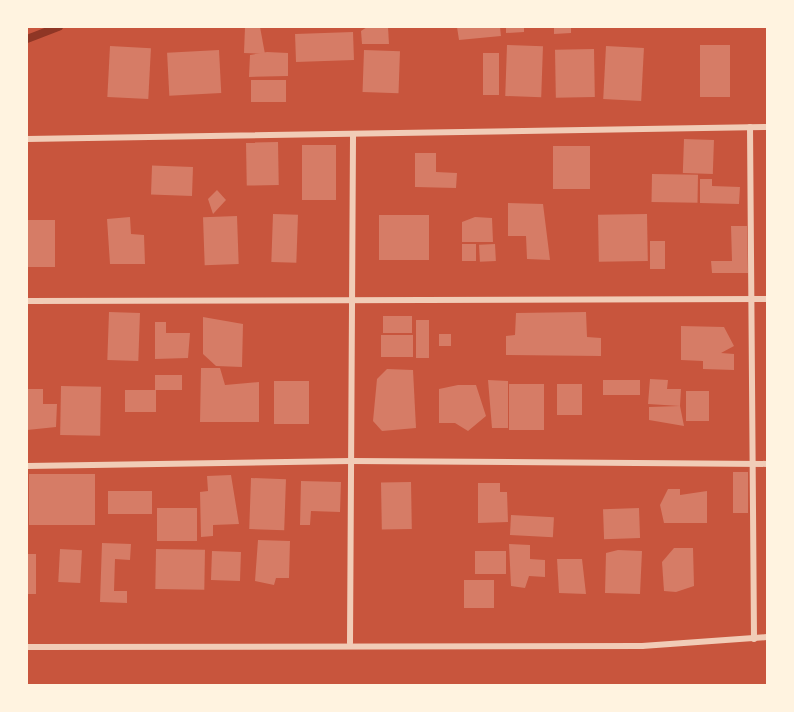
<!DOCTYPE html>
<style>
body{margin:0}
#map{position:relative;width:794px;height:712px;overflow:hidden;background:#c8553d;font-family:"IBM Plex Sans",sans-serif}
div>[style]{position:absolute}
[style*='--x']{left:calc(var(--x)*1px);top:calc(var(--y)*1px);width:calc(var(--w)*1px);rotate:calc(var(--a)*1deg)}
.stream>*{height:8px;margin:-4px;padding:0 4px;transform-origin:4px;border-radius:4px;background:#8f3625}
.building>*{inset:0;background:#d67c66;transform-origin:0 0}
.minor>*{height:6px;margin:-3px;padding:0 3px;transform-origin:3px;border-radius:3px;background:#f1ccb7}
span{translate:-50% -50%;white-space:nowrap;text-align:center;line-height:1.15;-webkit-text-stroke:4.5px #fff3e0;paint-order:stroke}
.frame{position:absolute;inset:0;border:28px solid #fff3e0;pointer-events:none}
</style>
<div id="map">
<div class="stream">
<div style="--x:27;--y:39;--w:34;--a:-21"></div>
</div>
<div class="building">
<div style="clip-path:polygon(245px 27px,260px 27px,265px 54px,244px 53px)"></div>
<div style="clip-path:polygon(367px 27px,388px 27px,389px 44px,362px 44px,361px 31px)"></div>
<div style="clip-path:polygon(457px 27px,500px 27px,501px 36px,459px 40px)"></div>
<div style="clip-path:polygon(506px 27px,524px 27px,524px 32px,506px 33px)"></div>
<div style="clip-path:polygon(554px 27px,571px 27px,571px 33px,554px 34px)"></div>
<div style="left:353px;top:32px;width:28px;height:58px;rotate:88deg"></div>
<div style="left:507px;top:45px;width:36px;height:51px;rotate:2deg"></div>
<div style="left:700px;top:45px;width:30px;height:52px"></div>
<div style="left:110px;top:46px;width:41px;height:51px;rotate:3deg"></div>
<div style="left:606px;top:46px;width:38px;height:53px;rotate:3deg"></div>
<div style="left:594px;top:49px;width:48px;height:39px;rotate:89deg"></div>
<div style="left:219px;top:50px;width:43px;height:52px;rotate:87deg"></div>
<div style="left:364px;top:50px;width:36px;height:42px;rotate:2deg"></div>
<div style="clip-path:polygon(267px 52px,288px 53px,288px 76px,249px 77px,250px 55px)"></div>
<div style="left:483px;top:53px;width:16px;height:42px"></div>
<div style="left:251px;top:80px;width:35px;height:22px"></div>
<div style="left:684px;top:139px;width:30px;height:34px;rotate:2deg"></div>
<div style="left:278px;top:142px;width:43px;height:32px;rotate:89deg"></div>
<div style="left:302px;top:145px;width:34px;height:55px"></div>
<div style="left:553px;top:146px;width:37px;height:43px"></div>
<div style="clip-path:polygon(415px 153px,436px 153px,436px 172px,457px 173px,456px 188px,415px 187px)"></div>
<div style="left:193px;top:167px;width:29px;height:41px;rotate:92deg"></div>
<div style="left:652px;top:174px;width:46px;height:28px;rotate:1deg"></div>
<div style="clip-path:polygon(700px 179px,712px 179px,712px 186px,740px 187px,739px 204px,700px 203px)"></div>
<div style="clip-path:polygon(217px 190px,226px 200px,213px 214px,208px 199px)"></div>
<div style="clip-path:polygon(508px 203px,543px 204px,550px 260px,527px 259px,526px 236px,508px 236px)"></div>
<div style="left:273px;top:214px;width:25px;height:48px;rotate:2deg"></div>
<div style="left:647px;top:214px;width:47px;height:49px;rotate:89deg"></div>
<div style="left:379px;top:215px;width:50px;height:45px"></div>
<div style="left:237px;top:216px;width:48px;height:34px;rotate:88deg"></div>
<div style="clip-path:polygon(130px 217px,131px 234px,144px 235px,145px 264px,110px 264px,107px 219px)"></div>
<div style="clip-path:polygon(475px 217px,492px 218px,493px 242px,462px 242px,462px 222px)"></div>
<div style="left:27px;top:220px;width:28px;height:47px"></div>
<div style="clip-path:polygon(731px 226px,747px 226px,748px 273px,712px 273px,711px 261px,732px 261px)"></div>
<div style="left:665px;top:241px;width:28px;height:15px;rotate:90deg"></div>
<div style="left:462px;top:244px;width:14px;height:17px"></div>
<div style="left:495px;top:244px;width:17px;height:16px;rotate:87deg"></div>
<div style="left:109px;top:312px;width:31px;height:48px;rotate:2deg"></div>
<div style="clip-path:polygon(586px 312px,587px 337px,601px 338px,601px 356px,506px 355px,506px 336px,515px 335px,516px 313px)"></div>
<div style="left:383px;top:316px;width:29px;height:17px"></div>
<div style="clip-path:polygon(203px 317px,243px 324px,242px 367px,216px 366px,203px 354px)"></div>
<div style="left:416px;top:320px;width:13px;height:38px"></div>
<div style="clip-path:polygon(155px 322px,166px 322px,166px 333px,190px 333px,188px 358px,155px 359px)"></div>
<div style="clip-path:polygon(681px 326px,724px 327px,734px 346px,721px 353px,734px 354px,734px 370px,703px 369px,703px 361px,681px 360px)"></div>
<div style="left:439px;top:334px;width:12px;height:12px"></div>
<div style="left:381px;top:335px;width:32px;height:22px"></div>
<div style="clip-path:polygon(201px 368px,220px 368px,225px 385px,259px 382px,259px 422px,200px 422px)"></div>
<div style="clip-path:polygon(387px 369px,413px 370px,416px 428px,382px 431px,373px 421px,377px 379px)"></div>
<div style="left:155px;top:375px;width:27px;height:15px"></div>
<div style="clip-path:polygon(650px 379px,668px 380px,667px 389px,681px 389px,680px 406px,648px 404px)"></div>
<div style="clip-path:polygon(488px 380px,508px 381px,508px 428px,492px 428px)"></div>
<div style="left:640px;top:380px;width:15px;height:37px;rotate:90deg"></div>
<div style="left:274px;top:381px;width:35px;height:43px"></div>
<div style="left:509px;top:384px;width:35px;height:46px"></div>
<div style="left:557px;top:384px;width:25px;height:31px"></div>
<div style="clip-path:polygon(458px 385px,476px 385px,486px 416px,468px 431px,455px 423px,439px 423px,439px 389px)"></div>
<div style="left:61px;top:386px;width:40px;height:49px;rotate:1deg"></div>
<div style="clip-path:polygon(27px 389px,43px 389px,43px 404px,57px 404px,56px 427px,27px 430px)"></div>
<div style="left:125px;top:390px;width:31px;height:22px"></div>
<div style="left:686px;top:391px;width:23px;height:30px"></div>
<div style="clip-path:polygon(680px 406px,684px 426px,649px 420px,649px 407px)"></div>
<div style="left:733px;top:472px;width:15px;height:41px"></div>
<div style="left:29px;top:474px;width:66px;height:51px"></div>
<div style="clip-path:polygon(231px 475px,239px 524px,213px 525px,213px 536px,201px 537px,200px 492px,208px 491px,207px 476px)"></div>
<div style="left:251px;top:478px;width:35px;height:51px;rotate:2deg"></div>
<div style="clip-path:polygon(301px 481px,341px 482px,340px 512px,311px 511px,310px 525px,300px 525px)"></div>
<div style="left:411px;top:482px;width:47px;height:30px;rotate:89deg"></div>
<div style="clip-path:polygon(478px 483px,500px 483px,500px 492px,507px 492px,508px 522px,478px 523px)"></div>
<div style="clip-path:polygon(668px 489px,680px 489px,680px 495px,707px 491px,707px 523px,664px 523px,660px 505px)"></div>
<div style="left:108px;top:491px;width:44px;height:23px"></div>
<div style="left:157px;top:508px;width:40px;height:33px"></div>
<div style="left:639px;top:508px;width:30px;height:36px;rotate:88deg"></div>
<div style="left:511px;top:515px;width:43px;height:20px;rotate:3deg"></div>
<div style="clip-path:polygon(258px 540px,290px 541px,289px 578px,276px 578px,274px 585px,255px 581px)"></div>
<div style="clip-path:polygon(102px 543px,131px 544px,130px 560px,115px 559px,114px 591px,127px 591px,127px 603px,100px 602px)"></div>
<div style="clip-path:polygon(509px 544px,530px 545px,530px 559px,545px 560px,545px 577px,529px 576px,525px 588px,511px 586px)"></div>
<div style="clip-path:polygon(674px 548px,693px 548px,694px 586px,676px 592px,664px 591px,662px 562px)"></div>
<div style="left:60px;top:549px;width:22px;height:33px;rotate:3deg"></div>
<div style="left:156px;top:549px;width:49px;height:40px;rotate:1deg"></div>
<div style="clip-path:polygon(618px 550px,642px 551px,640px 594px,605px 593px,606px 553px)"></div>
<div style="left:212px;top:551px;width:29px;height:29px;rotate:2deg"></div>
<div style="left:475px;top:551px;width:31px;height:23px"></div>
<div style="left:27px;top:554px;width:9px;height:40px"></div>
<div style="clip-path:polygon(557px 559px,582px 559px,586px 594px,559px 593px)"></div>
<div style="left:464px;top:580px;width:30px;height:28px"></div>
</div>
<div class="minor">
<div style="--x:750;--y:127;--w:512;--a:89.55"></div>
<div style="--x:27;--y:139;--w:740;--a:-0.93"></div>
<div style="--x:27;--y:301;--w:740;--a:-0.15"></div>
<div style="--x:27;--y:466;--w:324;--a:-0.9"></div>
<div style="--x:351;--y:461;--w:416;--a:0.4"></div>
<div style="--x:350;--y:643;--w:509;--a:-89.66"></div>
<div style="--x:27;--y:647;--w:615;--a:-0.09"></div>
<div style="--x:642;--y:646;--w:125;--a:-4.1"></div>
</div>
<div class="frame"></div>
</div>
